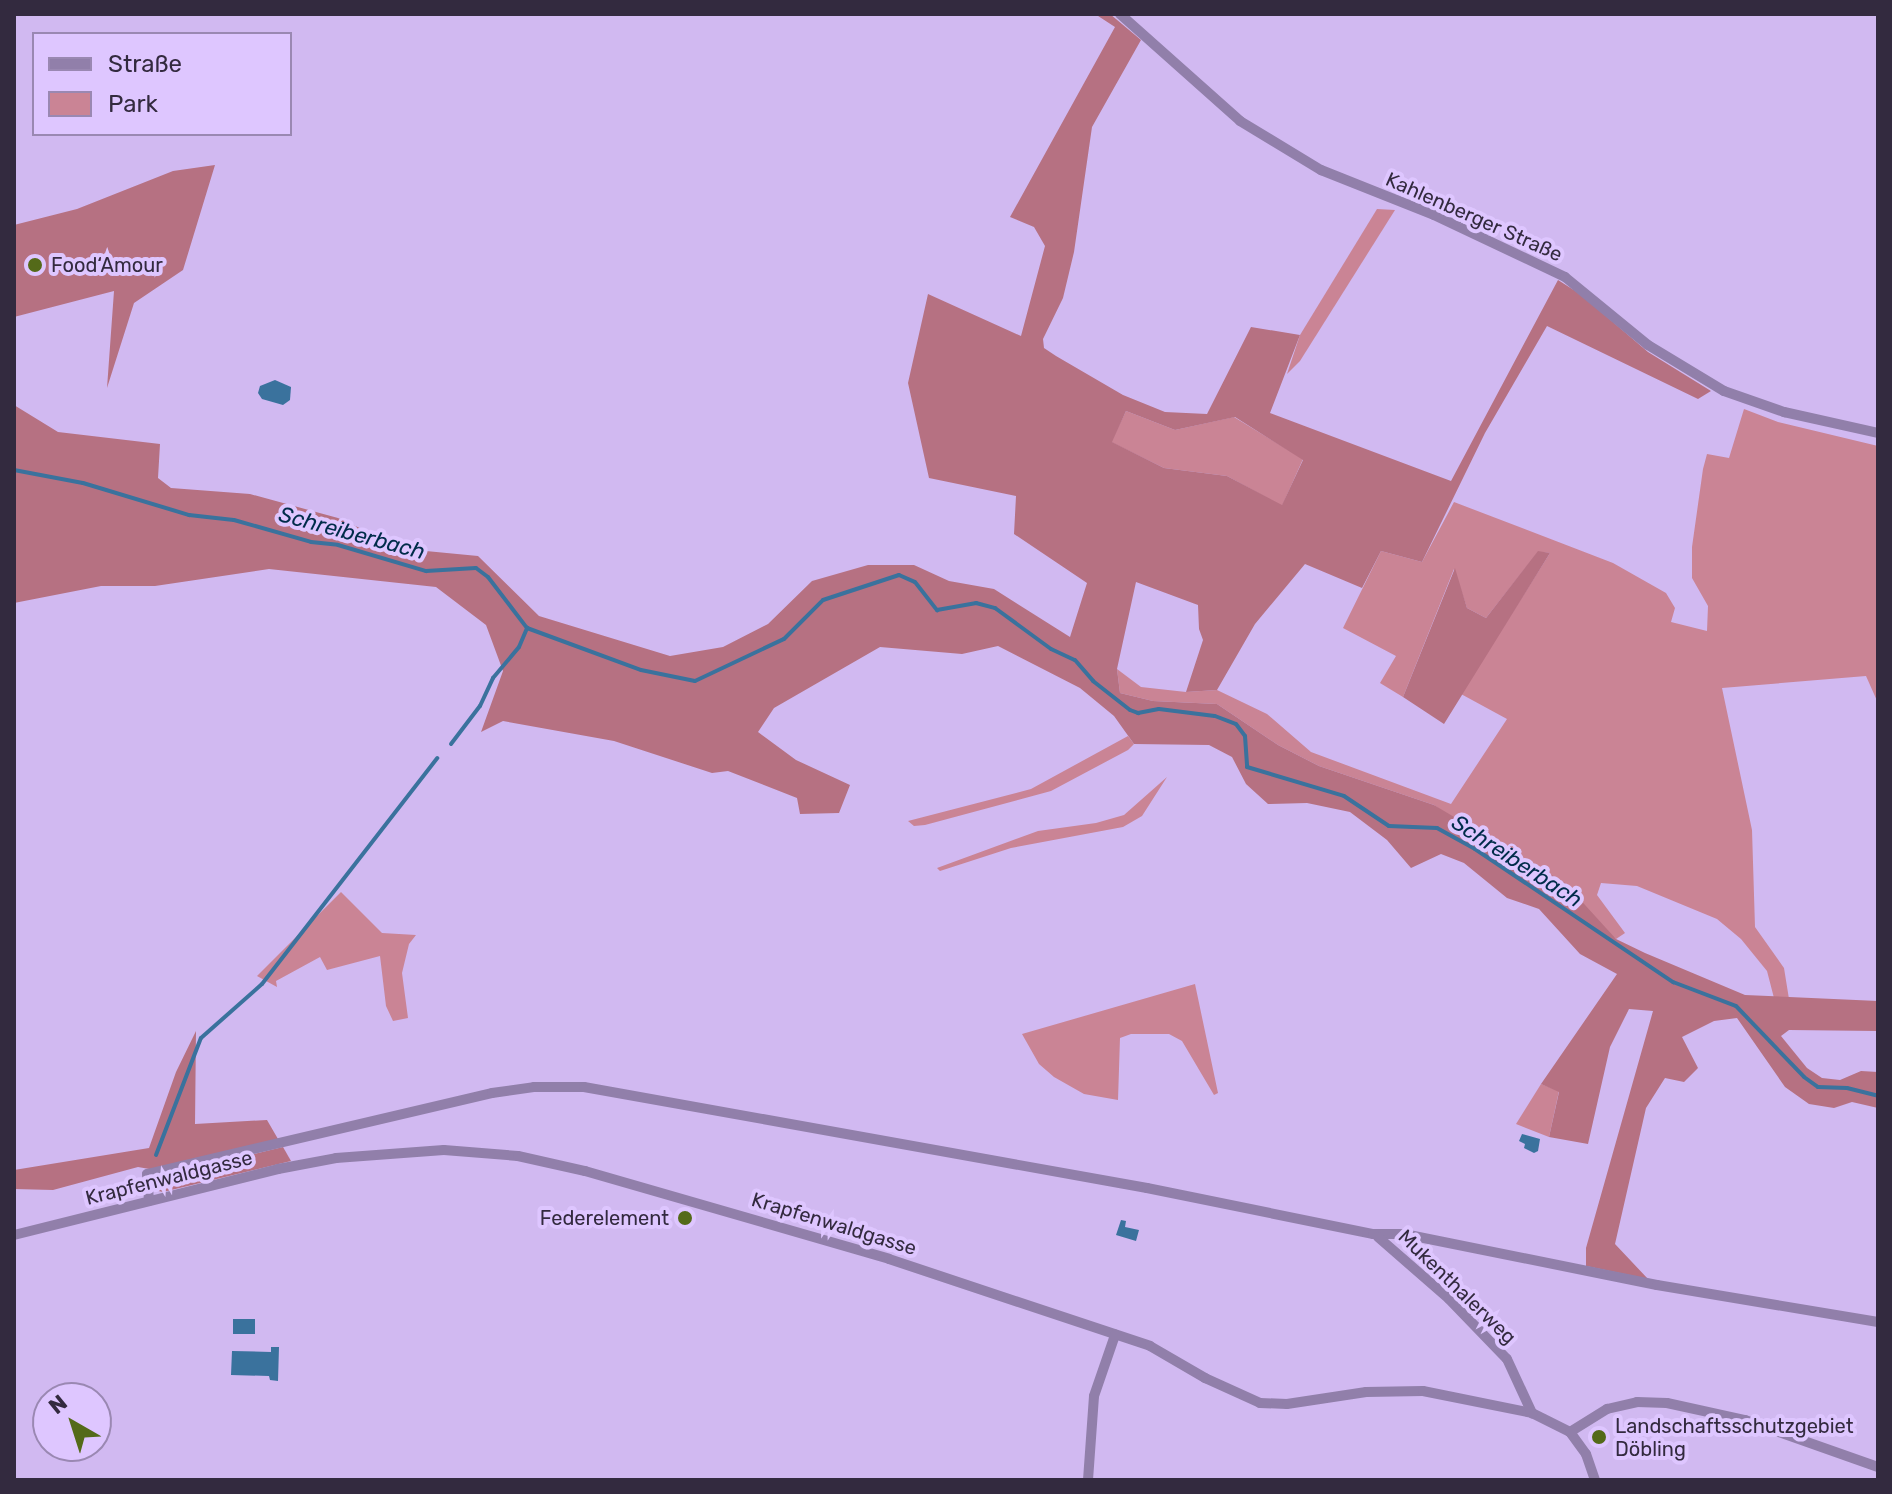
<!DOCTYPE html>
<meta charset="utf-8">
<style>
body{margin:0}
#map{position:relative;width:1892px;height:1494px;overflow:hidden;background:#d1b9f1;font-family:Rubik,sans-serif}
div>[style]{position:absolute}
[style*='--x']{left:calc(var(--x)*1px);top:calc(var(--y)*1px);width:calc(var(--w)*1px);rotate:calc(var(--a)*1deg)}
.green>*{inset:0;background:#ca8495}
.forest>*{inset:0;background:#b67182}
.water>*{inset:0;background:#3a729d;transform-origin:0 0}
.stream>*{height:4px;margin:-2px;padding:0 2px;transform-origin:2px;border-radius:2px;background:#3a729d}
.minor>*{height:10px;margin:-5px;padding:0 5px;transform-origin:5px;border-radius:5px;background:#917faa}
.dots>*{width:22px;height:22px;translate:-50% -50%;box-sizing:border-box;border:4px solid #dec6ff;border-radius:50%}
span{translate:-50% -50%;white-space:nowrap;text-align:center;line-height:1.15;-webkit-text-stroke:8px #dec6ff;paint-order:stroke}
.street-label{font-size:20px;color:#332a3f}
.poi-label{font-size:20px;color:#332a3f}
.left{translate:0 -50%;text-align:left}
.right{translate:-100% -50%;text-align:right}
.water-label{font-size:22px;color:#002c4a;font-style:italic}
.frame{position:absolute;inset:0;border:16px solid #332a3f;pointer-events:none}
.legend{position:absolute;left:32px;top:32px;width:260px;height:104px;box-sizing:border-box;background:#dec6ff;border:2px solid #9a88b2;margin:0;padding:10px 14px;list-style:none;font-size:24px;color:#332a3f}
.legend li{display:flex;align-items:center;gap:16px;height:40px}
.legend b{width:40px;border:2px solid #9a88b2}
.north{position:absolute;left:32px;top:1382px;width:80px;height:80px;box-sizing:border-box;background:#dec6ff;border:2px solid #9a88b2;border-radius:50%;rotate:321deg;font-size:22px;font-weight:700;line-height:32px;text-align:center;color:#332a3f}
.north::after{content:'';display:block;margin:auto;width:28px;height:36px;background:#546a19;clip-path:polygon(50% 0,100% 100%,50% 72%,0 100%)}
</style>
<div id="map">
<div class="green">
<div style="clip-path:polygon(1377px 209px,1395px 210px,1300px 361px,1287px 374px,1300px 335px)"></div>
<div style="clip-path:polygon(1744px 409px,1778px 422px,1878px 446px,1878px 703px,1866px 676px,1722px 688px,1752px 830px,1755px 927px,1784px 968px,1789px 999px,1774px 998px,1767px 971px,1741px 939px,1717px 919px,1637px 886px,1601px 883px,1597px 895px,1625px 933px,1616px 939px,1434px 805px,1319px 766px,1278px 745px,1217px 704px,1153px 701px,1120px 693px,1117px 669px,1141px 687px,1186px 692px,1217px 690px,1267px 714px,1311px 752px,1451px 804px,1507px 719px,1461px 694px,1550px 553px,1538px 552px,1486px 618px,1467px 608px,1454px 569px,1403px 697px,1380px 683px,1396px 656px,1343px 628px,1381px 551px,1422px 562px,1454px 502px,1613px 563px,1666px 593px,1675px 608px,1671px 622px,1707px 631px,1708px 606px,1692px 578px,1692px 547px,1703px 469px,1707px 454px,1729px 458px)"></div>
<div style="clip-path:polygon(1126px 411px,1175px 430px,1234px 417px,1303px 459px,1282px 506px,1227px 476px,1164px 468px,1111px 442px)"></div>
<div style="clip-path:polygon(1128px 736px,1134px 744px,1128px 750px,1051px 791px,925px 825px,914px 826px,908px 821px,1031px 789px)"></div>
<div style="clip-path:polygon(1167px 777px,1142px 816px,1123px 827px,1011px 848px,940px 871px,937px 868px,1038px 831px,1096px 823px,1124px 815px)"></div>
<div style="clip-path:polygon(341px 892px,382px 933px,416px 935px,409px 944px,402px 973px,408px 1018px,393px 1021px,386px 1006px,380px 956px,327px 970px,320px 957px,276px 981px,277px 987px,257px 976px)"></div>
<div style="clip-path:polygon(1195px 984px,1218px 1093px,1214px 1095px,1182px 1041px,1169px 1034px,1131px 1034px,1120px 1038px,1118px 1100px,1084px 1094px,1054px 1077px,1039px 1064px,1022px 1034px)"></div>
<div style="clip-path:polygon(1541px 1084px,1559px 1091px,1549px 1137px,1516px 1124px)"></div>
</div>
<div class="forest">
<div style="clip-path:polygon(evenodd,1095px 14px,1110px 14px,1141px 40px,1092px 127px,1074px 252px,1063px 298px,1043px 339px,1044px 348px,1056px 356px,1123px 395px,1165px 412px,1207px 414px,1251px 327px,1300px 335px,1270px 413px,1451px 481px,1558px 280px,1580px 294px,1648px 352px,1711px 391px,1698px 399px,1547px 326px,1485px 433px,1422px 562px,1381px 551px,1362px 588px,1305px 564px,1255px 624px,1217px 690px,1186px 692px,1203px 640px,1199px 629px,1198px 605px,1136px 582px,1117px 669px,1120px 693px,1153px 701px,1217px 704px,1278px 745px,1319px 766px,1434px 805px,1565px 883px,1616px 939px,1645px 953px,1745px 995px,1878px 1001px,1878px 1031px,1789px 1030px,1781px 1036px,1807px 1068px,1822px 1078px,1840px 1080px,1861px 1071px,1878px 1072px,1878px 1108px,1852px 1102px,1834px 1108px,1809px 1104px,1785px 1087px,1737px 1018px,1714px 1021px,1682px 1037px,1698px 1068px,1684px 1082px,1665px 1078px,1646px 1108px,1615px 1244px,1648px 1279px,1586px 1266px,1586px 1248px,1653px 1011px,1629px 1009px,1610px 1047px,1588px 1144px,1549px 1137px,1559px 1092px,1541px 1084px,1617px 974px,1580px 954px,1539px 909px,1507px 898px,1464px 863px,1441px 854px,1411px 868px,1387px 840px,1350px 812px,1307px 803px,1268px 804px,1246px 784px,1232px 757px,1209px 745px,1134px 744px,1114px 716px,1080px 688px,998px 646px,962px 654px,880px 647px,774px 708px,758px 732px,796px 760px,850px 785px,839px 813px,800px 814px,797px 798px,728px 771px,712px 773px,614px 741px,503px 721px,481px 732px,503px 671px,486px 625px,436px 587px,269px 569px,155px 586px,101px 586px,14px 603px,14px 405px,58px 432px,160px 444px,158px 478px,171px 488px,250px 494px,338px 518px,405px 549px,478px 556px,539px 616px,670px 656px,723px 647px,768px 624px,812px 581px,868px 565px,914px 565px,949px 581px,994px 589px,1070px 637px,1087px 583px,1014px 534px,1016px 496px,929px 478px,908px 383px,928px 294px,1021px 336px,1045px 246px,1034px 227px,1010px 217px,1115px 27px,1095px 14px,1126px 411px,1175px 430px,1235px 417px,1303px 460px,1282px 505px,1227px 476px,1164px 468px,1112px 442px,1126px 411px)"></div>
<div style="clip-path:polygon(215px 165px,183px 270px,134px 303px,107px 388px,114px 291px,14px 317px,14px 225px,77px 209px,173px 171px)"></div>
<div style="clip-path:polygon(1538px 551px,1550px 553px,1444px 724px,1403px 697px,1455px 568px,1467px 608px,1486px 618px)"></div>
<div style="clip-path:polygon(196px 1031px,195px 1124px,267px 1120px,278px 1139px,155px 1170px,138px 1167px,53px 1190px,14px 1189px,14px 1170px,149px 1148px,176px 1072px)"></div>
<div style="clip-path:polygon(283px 1147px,291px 1161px,163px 1192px,154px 1190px,160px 1179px,171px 1174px)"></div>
</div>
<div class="water">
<div style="clip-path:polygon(275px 380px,291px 387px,290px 400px,283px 405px,262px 399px,258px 393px,260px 386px)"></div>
<div style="clip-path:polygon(1522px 1134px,1540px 1139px,1538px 1151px,1534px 1153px,1524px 1148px,1525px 1144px,1519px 1141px)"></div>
<div style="clip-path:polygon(1121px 1220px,1126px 1221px,1125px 1227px,1139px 1230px,1136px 1241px,1116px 1235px)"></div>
<div style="left:233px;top:1319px;width:22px;height:15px"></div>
<div style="clip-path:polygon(271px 1347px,279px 1347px,278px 1381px,270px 1380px,269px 1376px,231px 1375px,232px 1351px,271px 1352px)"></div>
</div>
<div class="stream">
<div style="--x:14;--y:470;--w:70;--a:10.7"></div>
<div style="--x:83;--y:483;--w:111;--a:16.8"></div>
<div style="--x:189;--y:515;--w:45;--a:6.3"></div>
<div style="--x:234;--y:520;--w:80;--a:15.9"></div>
<div style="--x:311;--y:542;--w:27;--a:6"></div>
<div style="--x:338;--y:545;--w:92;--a:16.5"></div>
<div style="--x:426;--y:571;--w:50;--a:-3.4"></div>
<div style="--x:476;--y:568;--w:15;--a:37"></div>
<div style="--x:488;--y:577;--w:64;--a:52.6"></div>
<div style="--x:527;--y:628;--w:121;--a:20.2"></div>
<div style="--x:641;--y:670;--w:55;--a:11.5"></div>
<div style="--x:695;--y:681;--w:98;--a:-25.3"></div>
<div style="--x:784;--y:639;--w:55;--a:-45"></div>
<div style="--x:823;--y:600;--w:80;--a:-18.2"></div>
<div style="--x:899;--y:575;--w:17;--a:24"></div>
<div style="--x:915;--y:582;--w:36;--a:52"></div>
<div style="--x:937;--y:610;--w:40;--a:-10"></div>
<div style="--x:976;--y:603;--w:20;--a:15"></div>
<div style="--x:995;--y:608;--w:69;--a:36.2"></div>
<div style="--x:1051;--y:649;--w:26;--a:25"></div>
<div style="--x:1075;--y:660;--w:28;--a:49"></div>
<div style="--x:1093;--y:681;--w:47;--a:38.1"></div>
<div style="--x:1130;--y:710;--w:9;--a:21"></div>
<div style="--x:1138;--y:713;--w:21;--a:-11"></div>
<div style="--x:1159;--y:709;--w:56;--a:7.1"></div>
<div style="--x:1215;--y:716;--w:22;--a:21"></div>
<div style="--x:1236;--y:724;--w:15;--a:53"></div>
<div style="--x:1245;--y:736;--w:31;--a:86"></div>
<div style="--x:1247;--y:767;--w:101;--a:16.6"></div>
<div style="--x:1344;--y:796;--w:54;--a:33.7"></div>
<div style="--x:1389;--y:826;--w:48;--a:2.4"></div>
<div style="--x:1437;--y:828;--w:43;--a:28.9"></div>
<div style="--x:1475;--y:849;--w:239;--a:33.9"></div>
<div style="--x:1673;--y:982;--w:67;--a:20.9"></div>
<div style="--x:1736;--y:1006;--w:98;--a:46.2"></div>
<div style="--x:1804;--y:1077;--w:17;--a:36"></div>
<div style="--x:1818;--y:1087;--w:29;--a:2"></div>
<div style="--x:1847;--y:1088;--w:32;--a:14"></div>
<div style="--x:451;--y:744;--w:48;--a:-52.7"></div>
<div style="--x:480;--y:706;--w:31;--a:-65"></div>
<div style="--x:493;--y:678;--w:40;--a:-50"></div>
<div style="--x:519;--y:647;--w:21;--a:-67"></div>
<div style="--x:156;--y:1155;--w:125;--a:-69"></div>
<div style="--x:201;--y:1038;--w:81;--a:-41.5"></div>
<div style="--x:262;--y:984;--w:286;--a:-52.2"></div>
</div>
<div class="minor">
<div style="--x:1120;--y:14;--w:161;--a:41.7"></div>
<div style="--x:1240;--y:121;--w:95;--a:31.2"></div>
<div style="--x:1321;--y:170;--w:122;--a:21.7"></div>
<div style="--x:1434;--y:215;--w:145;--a:25.3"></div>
<div style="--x:1565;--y:277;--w:107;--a:39.3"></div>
<div style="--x:1648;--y:345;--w:89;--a:31.2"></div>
<div style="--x:1724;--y:391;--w:64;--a:19.3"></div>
<div style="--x:1784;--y:412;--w:96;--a:12.6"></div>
<div style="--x:149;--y:1201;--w:27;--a:-94"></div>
<div style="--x:147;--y:1174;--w:354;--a:-13.2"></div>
<div style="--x:492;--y:1093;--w:42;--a:-8.1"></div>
<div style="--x:534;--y:1087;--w:50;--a:0"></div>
<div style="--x:584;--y:1087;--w:572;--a:10.17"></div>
<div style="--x:1147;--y:1188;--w:231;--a:11.5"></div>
<div style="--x:1373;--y:1234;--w:31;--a:0"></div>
<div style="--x:1404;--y:1234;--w:258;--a:11.4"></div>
<div style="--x:1657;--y:1285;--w:224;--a:9.5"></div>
<div style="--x:14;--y:1235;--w:272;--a:-14"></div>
<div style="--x:278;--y:1169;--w:59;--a:-10.7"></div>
<div style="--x:336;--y:1158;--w:108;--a:-4.2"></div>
<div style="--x:444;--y:1150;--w:74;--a:4.6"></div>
<div style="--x:518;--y:1156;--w:69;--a:12.6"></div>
<div style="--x:585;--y:1171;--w:316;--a:16.1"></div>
<div style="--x:889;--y:1259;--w:275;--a:18.4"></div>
<div style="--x:1150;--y:1346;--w:64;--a:30.2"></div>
<div style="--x:1205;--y:1378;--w:60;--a:24.4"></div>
<div style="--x:1260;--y:1403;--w:27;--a:2"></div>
<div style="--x:1287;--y:1404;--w:80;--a:-8.6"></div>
<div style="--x:1366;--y:1392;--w:57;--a:-1"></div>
<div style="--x:1423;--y:1391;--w:111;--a:11.4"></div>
<div style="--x:1532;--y:1413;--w:42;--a:26.6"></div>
<div style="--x:1570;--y:1432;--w:27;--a:54"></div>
<div style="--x:1586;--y:1454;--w:28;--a:71"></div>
<div style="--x:1378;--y:1237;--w:94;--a:41.1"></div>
<div style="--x:1449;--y:1299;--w:83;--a:46"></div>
<div style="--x:1507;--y:1359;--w:60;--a:65.2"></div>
<div style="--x:1570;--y:1432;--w:44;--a:-31.9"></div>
<div style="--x:1607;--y:1409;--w:31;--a:-13"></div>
<div style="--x:1637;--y:1402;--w:30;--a:2"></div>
<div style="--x:1667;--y:1403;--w:80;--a:12.3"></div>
<div style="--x:1745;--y:1420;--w:141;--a:19.5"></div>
<div style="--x:1088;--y:1480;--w:84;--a:-85.9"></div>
<div style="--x:1094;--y:1396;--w:65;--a:-71"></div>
</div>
<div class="dots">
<div style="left:35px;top:265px;background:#546a19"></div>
<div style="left:685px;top:1218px;background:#546a19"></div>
<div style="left:1599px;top:1437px;background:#546a19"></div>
</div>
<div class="street-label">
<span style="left:1474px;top:217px;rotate:24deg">Kahlenberger Straße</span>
<span style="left:169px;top:1178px;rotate:-14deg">Krapfenwaldgasse</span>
<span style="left:834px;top:1224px;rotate:17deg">Krapfenwaldgasse</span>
<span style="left:1457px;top:1287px;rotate:44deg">Mukenthalerweg</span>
</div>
<div class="poi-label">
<span class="left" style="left:51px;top:265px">Food‘Amour</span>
<span class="right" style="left:669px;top:1218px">Federelement</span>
<span class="left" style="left:1615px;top:1438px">Landschaftsschutzgebiet<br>Döbling</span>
</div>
<div class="water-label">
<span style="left:352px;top:533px;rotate:15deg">Schreiberbach</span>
<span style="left:1517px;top:861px;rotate:33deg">Schreiberbach</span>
</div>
<div class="frame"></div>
<ul class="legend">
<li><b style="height:10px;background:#917faa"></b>Straße</li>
<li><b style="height:22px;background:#ca8495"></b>Park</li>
</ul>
<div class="north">N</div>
</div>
